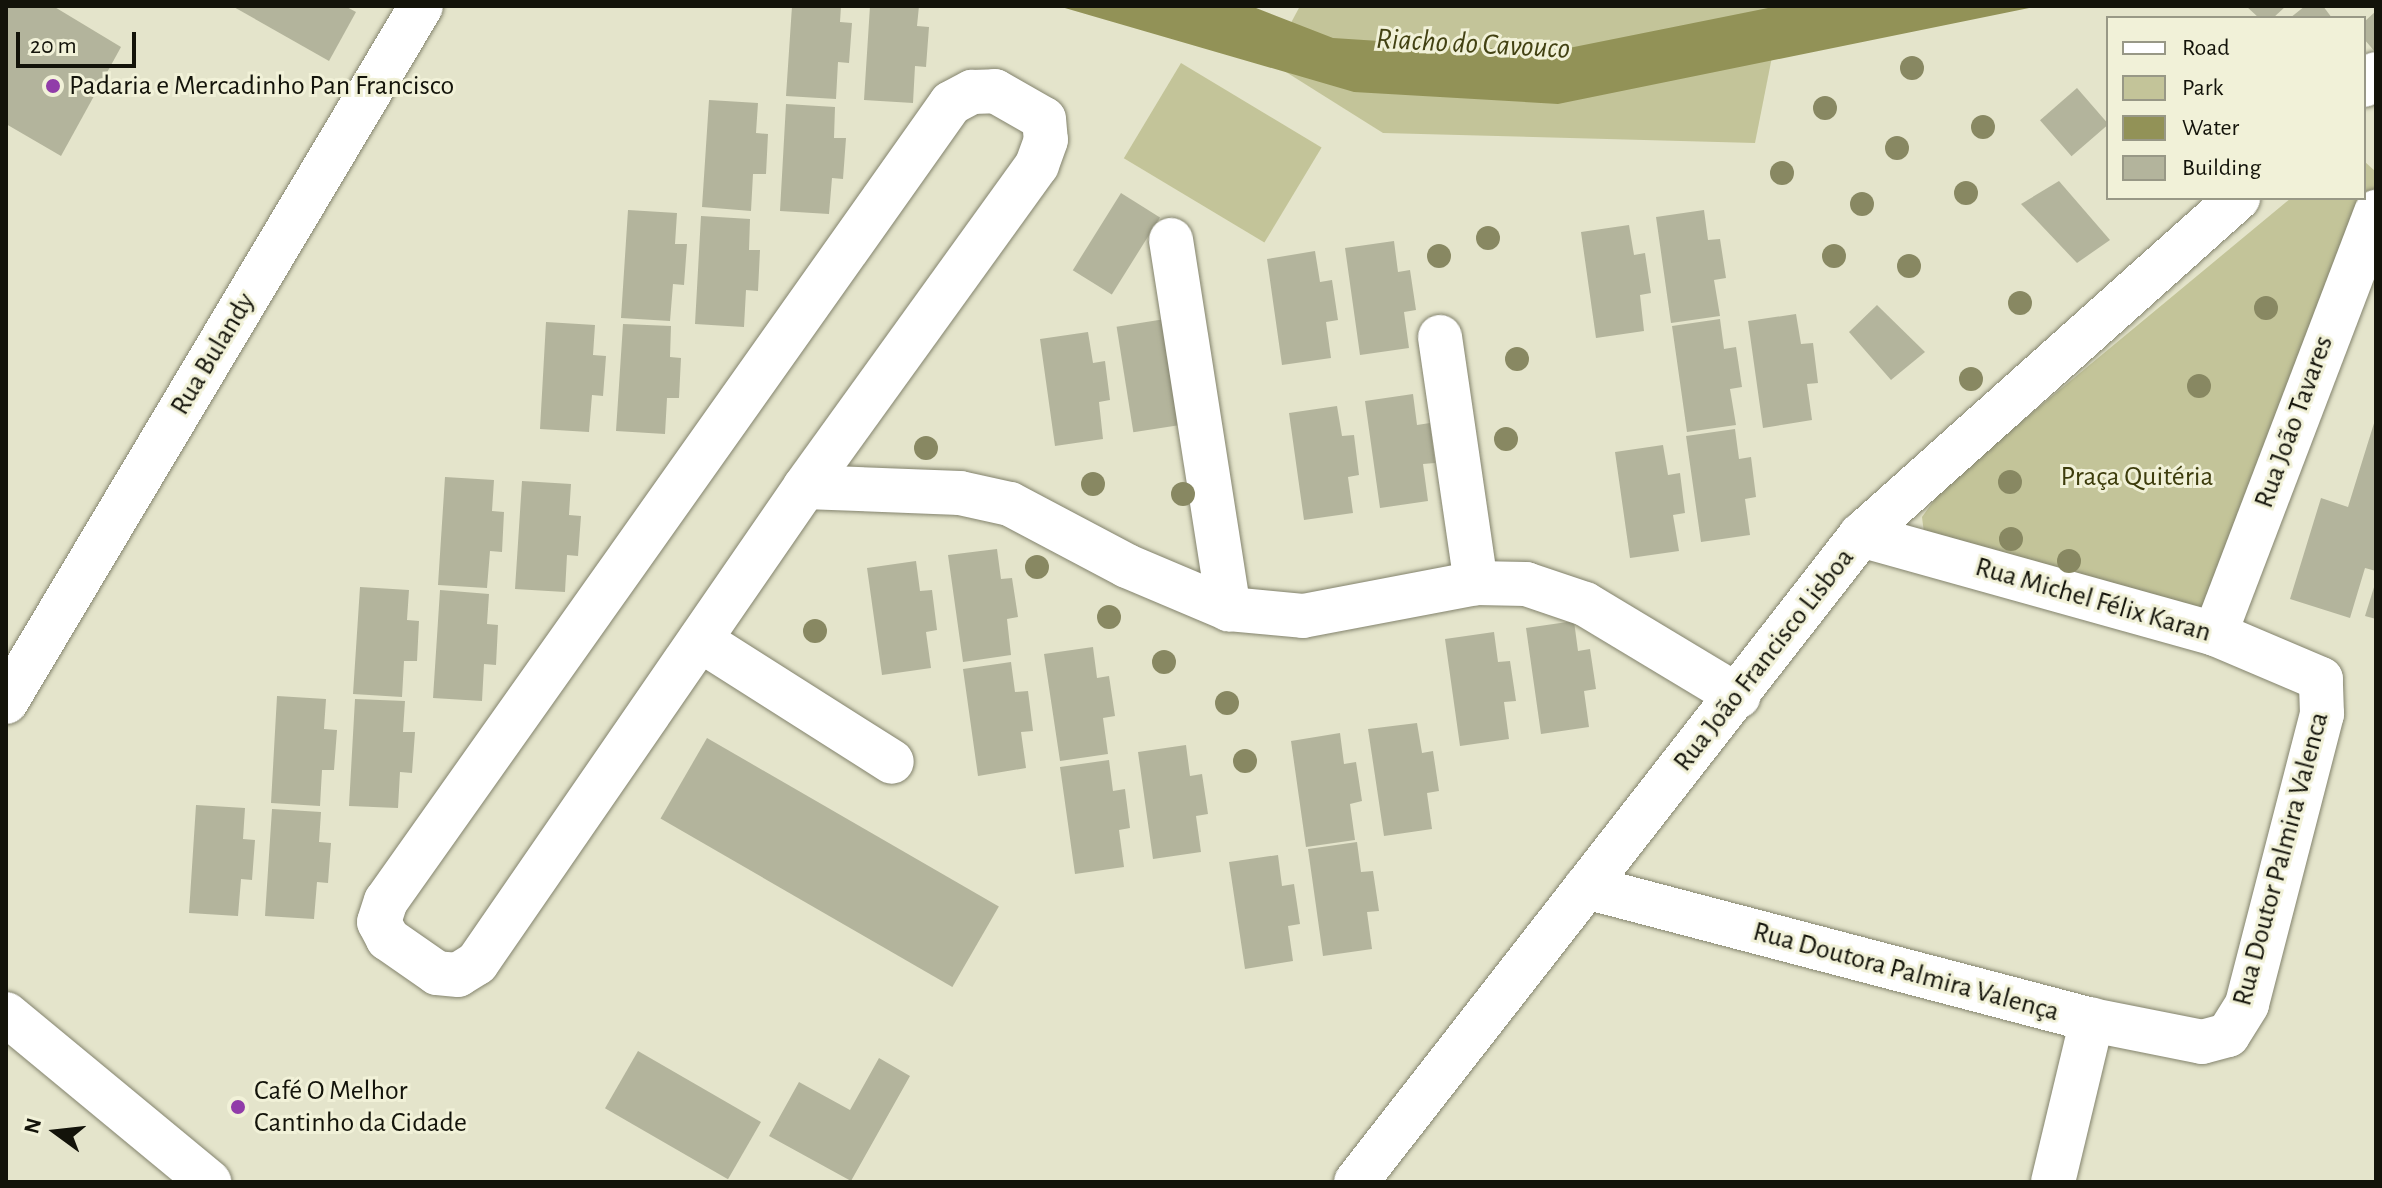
<!DOCTYPE html>
<meta charset="utf-8">
<style>
body{margin:0}
#map{position:relative;width:2382px;height:1188px;overflow:hidden;background:#e4e4cb;font-family:"Alegreya Sans",sans-serif}
div>[style]{position:absolute}
[style*='--x']{left:calc(var(--x)*1px);top:calc(var(--y)*1px);width:calc(var(--w)*1px);rotate:calc(var(--a)*1deg)}
.green>*{inset:0;background:#c3c499;transform-origin:0 0}
.water>*{inset:0;background:#929257}
.building>*{inset:0;background:#b3b49c;transform-origin:0 0}
.roads{filter:drop-shadow(0 0 2px #83836d) drop-shadow(0 0 2px #83836d)}
.minor>*{height:44px;margin:-22px;padding:0 22px;transform-origin:22px;border-radius:22px;background:#fff}
.trees>*{width:24px;height:24px;margin:-12px;border-radius:50%;background:#888862}
.dots>*{width:22px;height:22px;translate:-50% -50%;box-sizing:border-box;border:4px solid #f1f1d8;border-radius:50%}
span{translate:-50% -50%;white-space:nowrap;text-align:center;line-height:1.15;-webkit-text-stroke:6px #f1f1d8;paint-order:stroke}
.poi-label{font-size:28px;color:#13130a}
.left{translate:0 -50%;text-align:left}
.street-label{font-size:28px;color:#13130a}
.park-label{font-size:28px;color:#3d3c0c}
.water-label{font-size:30px;color:#434213;font-style:italic}
.frame{position:absolute;inset:0;border:8px solid #13130a;pointer-events:none}
.legend{position:absolute;left:2106px;top:16px;width:260px;height:184px;box-sizing:border-box;background:#f1f1d8;border:2px solid #989886;margin:0;padding:10px 14px;list-style:none;font-size:24px;color:#13130a}
.legend li{display:flex;align-items:center;gap:16px;height:40px}
.legend b{width:40px;border:2px solid #989886}
.north{position:absolute;left:16px;top:1092px;width:80px;height:80px;-webkit-text-stroke:6px #f1f1d8;paint-order:stroke;rotate:285deg;font-size:22px;font-weight:700;line-height:32px;text-align:center;color:#13130a}
.north::after{content:'';display:block;margin:auto;width:28px;height:36px;background:#13130a;clip-path:polygon(50% 0,100% 100%,50% 72%,0 100%)}
.scale{position:absolute;left:16px;top:32px;width:120px;height:36px;box-sizing:border-box;border:4px solid #13130a;border-top:0;padding-left:10px;font-size:24px;line-height:28px;white-space:nowrap;color:#13130a;-webkit-text-stroke:6px #f1f1d8;paint-order:stroke}
</style>
<div id="map">
<div class="green">
<div style="clip-path:polygon(1300px 6px,1782px 6px,1755px 143px,1383px 133px,1270px 62px)"></div>
<div style="left:1181px;top:63px;width:164px;height:111px;rotate:31deg"></div>
<div style="clip-path:polygon(2364px 161px,2376px 172px,2376px 183px,2204px 605px,2194px 609px,1924px 533px,1922px 517px,1945px 485px,2291px 198px,2364px 198px)"></div>
</div>
<div class="water">
<div style="clip-path:polygon(1058px 6px,1251px 6px,1333px 38px,1549px 52px,1778px 6px,2039px 6px,1558px 104px,1354px 92px)"></div>
</div>
<div class="building">
<div style="clip-path:polygon(6px 6px,53px 6px,121px 47px,61px 156px,6px 124px)"></div>
<div style="clip-path:polygon(232px 6px,345px 6px,356px 12px,329px 61px)"></div>
<div style="clip-path:polygon(792px 6px,841px 6px,840px 22px,852px 23px,849px 63px,838px 62px,836px 99px,786px 96px)"></div>
<div style="clip-path:polygon(870px 6px,919px 6px,917px 26px,929px 27px,926px 67px,915px 66px,913px 103px,864px 100px)"></div>
<div style="clip-path:polygon(2246px 6px,2286px 6px,2273px 18px,2259px 18px)"></div>
<div style="clip-path:polygon(2305px 6px,2323px 6px,2332px 18px,2290px 18px)"></div>
<div style="clip-path:polygon(2376px 11px,2376px 53px,2364px 39px,2364px 22px)"></div>
<div style="left:2077px;top:88px;width:48px;height:49px;rotate:49deg"></div>
<div style="clip-path:polygon(709px 100px,758px 103px,756px 133px,768px 134px,766px 174px,753px 174px,751px 211px,702px 207px)"></div>
<div style="clip-path:polygon(786px 104px,835px 107px,834px 138px,846px 138px,843px 179px,832px 178px,829px 214px,780px 211px)"></div>
<div style="clip-path:polygon(2059px 181px,2110px 240px,2077px 263px,2021px 204px)"></div>
<div style="left:1121px;top:193px;width:46px;height:91px;rotate:32deg"></div>
<div style="clip-path:polygon(628px 210px,677px 213px,675px 244px,687px 244px,684px 285px,673px 284px,670px 321px,621px 318px)"></div>
<div style="clip-path:polygon(1704px 210px,1708px 240px,1720px 239px,1726px 278px,1714px 280px,1720px 316px,1671px 323px,1656px 217px)"></div>
<div style="clip-path:polygon(701px 216px,750px 219px,749px 250px,760px 250px,758px 291px,746px 290px,744px 327px,695px 324px)"></div>
<div style="clip-path:polygon(1629px 225px,1634px 255px,1645px 253px,1651px 293px,1640px 295px,1644px 331px,1596px 338px,1581px 232px)"></div>
<div style="clip-path:polygon(1394px 241px,1398px 272px,1410px 270px,1416px 310px,1404px 312px,1409px 348px,1360px 355px,1345px 248px)"></div>
<div style="clip-path:polygon(1315px 251px,1320px 282px,1332px 280px,1338px 320px,1326px 322px,1331px 358px,1282px 365px,1267px 259px)"></div>
<div style="clip-path:polygon(1877px 305px,1925px 352px,1891px 380px,1849px 332px)"></div>
<div style="clip-path:polygon(1796px 314px,1801px 344px,1813px 343px,1818px 383px,1807px 384px,1812px 420px,1763px 428px,1748px 321px)"></div>
<div style="left:1165px;top:319px;width:107px;height:49px;rotate:81deg"></div>
<div style="clip-path:polygon(1720px 319px,1724px 349px,1736px 347px,1742px 387px,1730px 389px,1736px 425px,1687px 432px,1672px 326px)"></div>
<div style="clip-path:polygon(546px 322px,595px 325px,593px 355px,606px 356px,603px 396px,592px 395px,589px 432px,540px 429px)"></div>
<div style="clip-path:polygon(623px 324px,671px 326px,670px 357px,681px 358px,679px 398px,667px 398px,665px 434px,616px 431px)"></div>
<div style="clip-path:polygon(1088px 332px,1093px 363px,1105px 361px,1110px 400px,1099px 402px,1103px 439px,1055px 446px,1040px 339px)"></div>
<div style="clip-path:polygon(1413px 394px,1417px 425px,1430px 423px,1435px 463px,1423px 464px,1428px 501px,1380px 508px,1365px 401px)"></div>
<div style="clip-path:polygon(1337px 406px,1342px 436px,1354px 435px,1359px 475px,1348px 477px,1353px 513px,1304px 520px,1289px 413px)"></div>
<div style="clip-path:polygon(2375px 420px,2376px 571px,2365px 568px,2350px 618px,2290px 599px,2321px 498px,2348px 507px)"></div>
<div style="clip-path:polygon(1735px 429px,1739px 459px,1751px 457px,1756px 497px,1745px 499px,1750px 535px,1701px 542px,1686px 436px)"></div>
<div style="clip-path:polygon(1663px 445px,1668px 475px,1680px 473px,1685px 513px,1673px 515px,1679px 551px,1630px 558px,1615px 452px)"></div>
<div style="clip-path:polygon(445px 477px,494px 480px,492px 511px,504px 512px,502px 552px,490px 551px,487px 588px,438px 585px)"></div>
<div style="clip-path:polygon(522px 481px,571px 484px,569px 515px,581px 516px,578px 556px,567px 555px,565px 592px,515px 589px)"></div>
<div style="clip-path:polygon(997px 549px,1001px 579px,1012px 578px,1018px 617px,1007px 619px,1011px 655px,963px 662px,948px 555px)"></div>
<div style="clip-path:polygon(916px 561px,920px 591px,932px 590px,937px 630px,926px 632px,931px 668px,882px 675px,867px 568px)"></div>
<div style="clip-path:polygon(2375px 584px,2376px 584px,2376px 619px,2365px 616px)"></div>
<div style="clip-path:polygon(360px 587px,409px 590px,407px 620px,419px 621px,417px 661px,404px 661px,402px 697px,353px 694px)"></div>
<div style="clip-path:polygon(440px 590px,489px 594px,487px 624px,498px 625px,496px 665px,484px 664px,482px 701px,433px 698px)"></div>
<div style="clip-path:polygon(1574px 621px,1578px 651px,1590px 649px,1596px 689px,1584px 691px,1589px 727px,1541px 734px,1526px 628px)"></div>
<div style="clip-path:polygon(1494px 632px,1498px 662px,1510px 661px,1516px 701px,1504px 702px,1509px 739px,1460px 746px,1445px 639px)"></div>
<div style="clip-path:polygon(1093px 647px,1097px 678px,1109px 676px,1115px 716px,1103px 718px,1108px 754px,1060px 761px,1044px 654px)"></div>
<div style="clip-path:polygon(1011px 662px,1015px 692px,1028px 691px,1033px 731px,1021px 732px,1026px 768px,978px 776px,963px 669px)"></div>
<div style="clip-path:polygon(277px 696px,326px 699px,324px 729px,337px 730px,334px 770px,322px 770px,320px 806px,271px 803px)"></div>
<div style="clip-path:polygon(355px 699px,405px 701px,403px 732px,415px 732px,412px 773px,400px 772px,398px 808px,349px 806px)"></div>
<div style="clip-path:polygon(1417px 723px,1422px 753px,1433px 751px,1439px 791px,1427px 793px,1432px 829px,1384px 836px,1368px 729px)"></div>
<div style="clip-path:polygon(1340px 733px,1344px 764px,1356px 762px,1362px 801px,1350px 804px,1355px 840px,1306px 847px,1291px 741px)"></div>
<div style="left:707px;top:738px;width:337px;height:93px;rotate:30deg"></div>
<div style="clip-path:polygon(1186px 745px,1190px 776px,1202px 774px,1208px 814px,1196px 816px,1201px 852px,1153px 859px,1138px 752px)"></div>
<div style="clip-path:polygon(1109px 760px,1113px 791px,1125px 789px,1130px 828px,1119px 830px,1124px 867px,1075px 874px,1060px 767px)"></div>
<div style="clip-path:polygon(196px 805px,245px 808px,243px 839px,255px 840px,252px 880px,241px 879px,238px 916px,189px 913px)"></div>
<div style="clip-path:polygon(272px 809px,321px 812px,319px 842px,331px 843px,328px 883px,317px 882px,314px 919px,265px 916px)"></div>
<div style="clip-path:polygon(1357px 842px,1361px 872px,1373px 871px,1379px 911px,1367px 912px,1372px 949px,1323px 956px,1308px 849px)"></div>
<div style="clip-path:polygon(1278px 855px,1282px 886px,1294px 884px,1300px 924px,1288px 926px,1293px 961px,1245px 969px,1229px 862px)"></div>
<div style="left:638px;top:1051px;width:142px;height:66px;rotate:30deg"></div>
<div style="clip-path:polygon(879px 1058px,910px 1076px,851px 1181px,769px 1136px,799px 1082px,850px 1110px)"></div>
</div>
<div class="roads">
<div class="minor">
<div style="--x:2364;--y:85;--w:16;--a:-43"></div>
<div style="--x:995;--y:91;--w:56;--a:29.7"></div>
<div style="--x:1044;--y:119;--w:21;--a:85"></div>
<div style="--x:1046;--y:140;--w:27;--a:110"></div>
<div style="--x:1037;--y:165;--w:397;--a:125.8"></div>
<div style="--x:805;--y:487;--w:578;--a:124.57"></div>
<div style="--x:477;--y:963;--w:22;--a:148"></div>
<div style="--x:458;--y:975;--w:21;--a:-175"></div>
<div style="--x:437;--y:973;--w:60;--a:-145.2"></div>
<div style="--x:388;--y:939;--w:19;--a:-118"></div>
<div style="--x:379;--y:922;--w:22;--a:-72"></div>
<div style="--x:386;--y:901;--w:978;--a:-54.7"></div>
<div style="--x:951;--y:103;--w:24;--a:-28"></div>
<div style="--x:972;--y:92;--w:23;--a:-2"></div>
<div style="--x:1171;--y:240;--w:374;--a:81.1"></div>
<div style="--x:1440;--y:337;--w:249;--a:81.7"></div>
<div style="--x:805;--y:487;--w:155;--a:2.2"></div>
<div style="--x:960;--y:493;--w:51;--a:12.4"></div>
<div style="--x:1010;--y:504;--w:132;--a:27.9"></div>
<div style="--x:1127;--y:566;--w:111;--a:22.9"></div>
<div style="--x:1229;--y:609;--w:74;--a:5.4"></div>
<div style="--x:1303;--y:616;--w:176;--a:-10.8"></div>
<div style="--x:1476;--y:583;--w:50;--a:1.1"></div>
<div style="--x:1526;--y:584;--w:62;--a:18.7"></div>
<div style="--x:1585;--y:604;--w:179;--a:31"></div>
<div style="--x:2215;--y:634;--w:452;--a:-69.1"></div>
<div style="--x:700;--y:640;--w:227;--a:32.4"></div>
<div style="--x:6;--y:702;--w:810;--a:-59.19"></div>
<div style="--x:1586;--y:887;--w:523;--a:14.73"></div>
<div style="--x:2092;--y:1020;--w:112;--a:11.3"></div>
<div style="--x:2202;--y:1042;--w:27;--a:-15"></div>
<div style="--x:2228;--y:1035;--w:36;--a:-58"></div>
<div style="--x:2247;--y:1004;--w:300;--a:-75.5"></div>
<div style="--x:2322;--y:714;--w:35;--a:-92"></div>
<div style="--x:2321;--y:679;--w:115;--a:-157"></div>
<div style="--x:2215;--y:634;--w:368;--a:-164.4"></div>
<div style="--x:6;--y:1014;--w:264;--a:39.6"></div>
<div style="--x:1356;--y:1182;--w:821;--a:-52.03"></div>
<div style="--x:1861;--y:535;--w:506;--a:-41.79"></div>
<div style="--x:2053;--y:1182;--w:167;--a:-76.5"></div>
</div>
</div>
<div class="trees">
<div style="left:1912px;top:68px"></div>
<div style="left:1825px;top:108px"></div>
<div style="left:1983px;top:127px"></div>
<div style="left:1897px;top:148px"></div>
<div style="left:1782px;top:173px"></div>
<div style="left:1966px;top:193px"></div>
<div style="left:1862px;top:204px"></div>
<div style="left:1488px;top:238px"></div>
<div style="left:1439px;top:256px"></div>
<div style="left:1834px;top:256px"></div>
<div style="left:1909px;top:266px"></div>
<div style="left:2020px;top:303px"></div>
<div style="left:2266px;top:308px"></div>
<div style="left:1517px;top:359px"></div>
<div style="left:1971px;top:379px"></div>
<div style="left:2199px;top:386px"></div>
<div style="left:1506px;top:439px"></div>
<div style="left:926px;top:448px"></div>
<div style="left:2010px;top:482px"></div>
<div style="left:1093px;top:484px"></div>
<div style="left:1183px;top:494px"></div>
<div style="left:2011px;top:539px"></div>
<div style="left:2069px;top:561px"></div>
<div style="left:1037px;top:567px"></div>
<div style="left:1109px;top:617px"></div>
<div style="left:815px;top:631px"></div>
<div style="left:1164px;top:662px"></div>
<div style="left:1227px;top:703px"></div>
<div style="left:1245px;top:761px"></div>
</div>
<div class="dots">
<div style="left:53px;top:86px;background:#913ca9"></div>
<div style="left:238px;top:1107px;background:#913ca9"></div>
</div>
<div class="poi-label">
<span class="left" style="left:69px;top:86px">Padaria e Mercadinho Pan Francisco</span>
<span class="left" style="left:254px;top:1107px">Café O Melhor<br>Cantinho da Cidade</span>
</div>
<div class="street-label">
<span style="left:213px;top:354px;rotate:-59deg">Rua Bulandy</span>
<span style="left:2294px;top:422px;rotate:-70deg">Rua João Tavares</span>
<span style="left:2093px;top:600px;rotate:16deg">Rua Michel Félix Karan</span>
<span style="left:1764px;top:660px;rotate:-52deg">Rua João Francisco Lisboa</span>
<span style="left:2281px;top:859px;rotate:-75deg">Rua Doutor Palmira Valenca</span>
<span style="left:1906px;top:972px;rotate:15deg">Rua Doutora Palmira Valença</span>
</div>
<div class="park-label">
<span style="left:2137px;top:477px">Praça Quitéria</span>
</div>
<div class="water-label">
<span style="left:1473px;top:44px;rotate:3deg">Riacho do Cavouco</span>
</div>
<div class="frame"></div>
<ul class="legend">
<li><b style="height:10px;background:#fff"></b>Road</li>
<li><b style="height:22px;background:#c3c499"></b>Park</li>
<li><b style="height:22px;background:#929257"></b>Water</li>
<li><b style="height:22px;background:#b3b49c"></b>Building</li>
</ul>
<div class="north">N</div>
<div class="scale">20 m</div>
</div>
